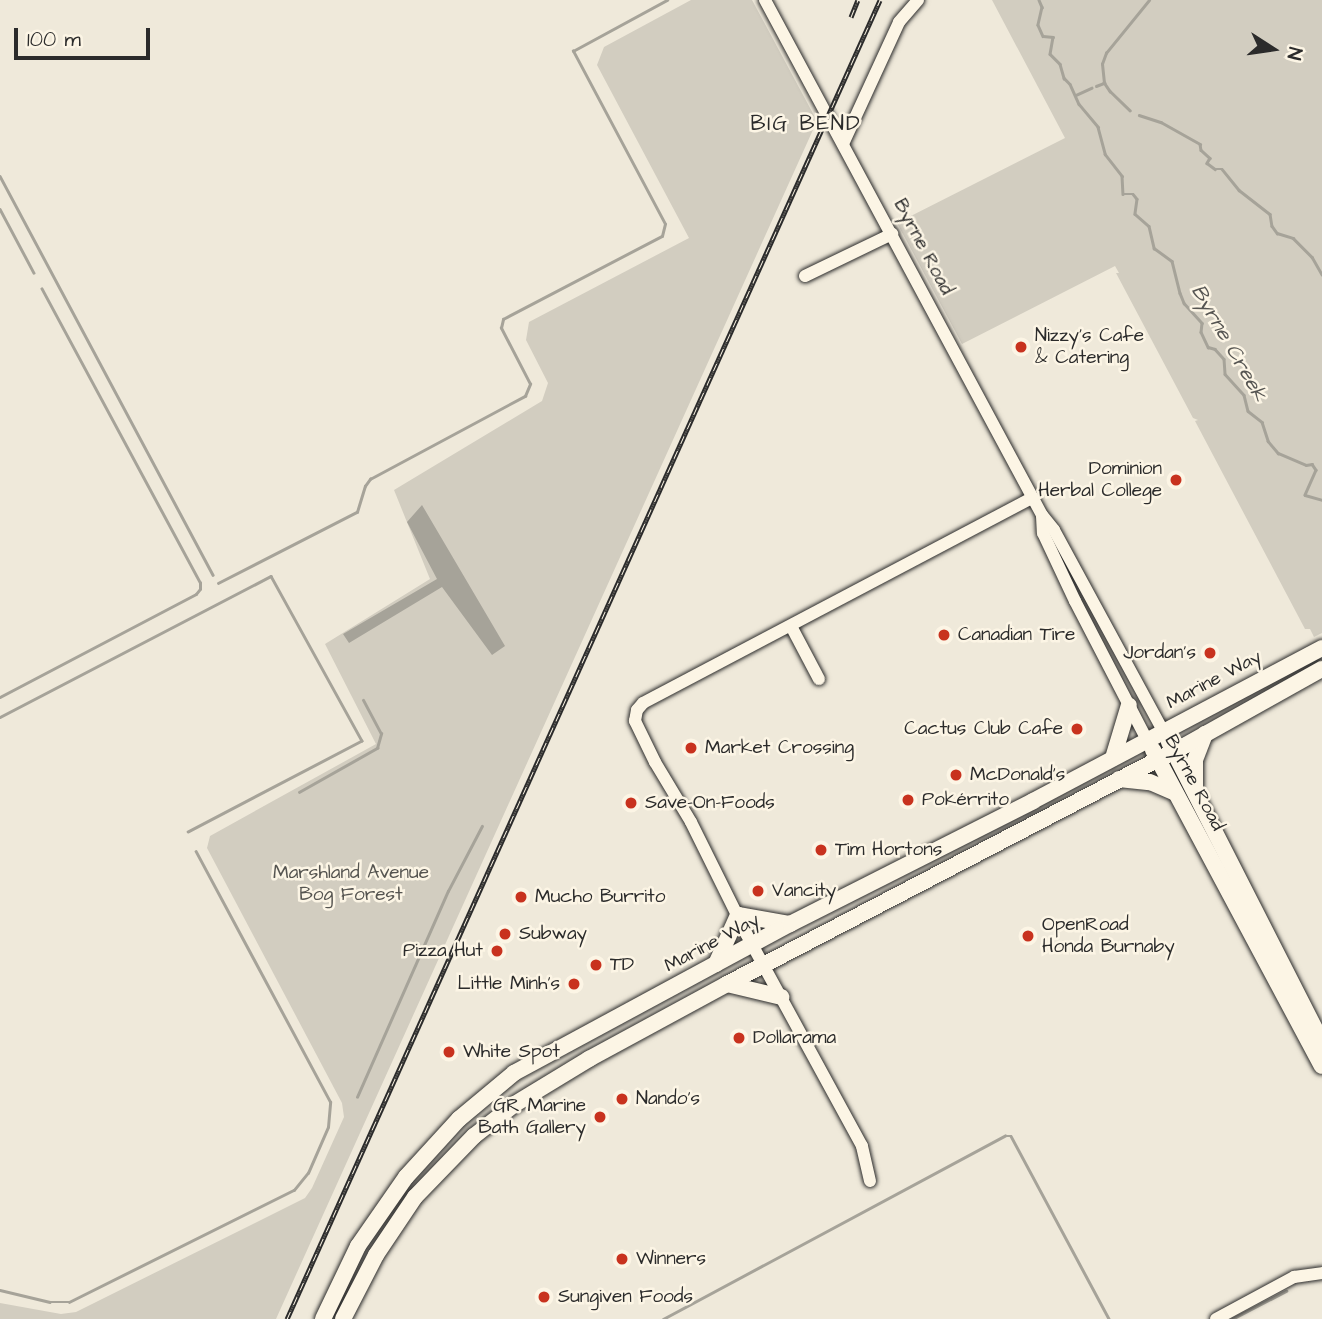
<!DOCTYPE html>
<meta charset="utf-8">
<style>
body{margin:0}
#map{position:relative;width:1322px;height:1319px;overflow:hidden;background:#efe9da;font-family:"Architects Daughter",sans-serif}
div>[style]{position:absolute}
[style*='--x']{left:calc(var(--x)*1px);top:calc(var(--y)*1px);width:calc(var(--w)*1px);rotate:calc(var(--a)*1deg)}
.green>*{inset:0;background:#d2cdc0}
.water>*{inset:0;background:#a6a399}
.stream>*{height:2.5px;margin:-1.25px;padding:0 1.25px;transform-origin:1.25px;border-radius:1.25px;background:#a6a399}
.roads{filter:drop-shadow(0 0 2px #2b2b2b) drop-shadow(0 0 2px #2b2b2b)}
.minor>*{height:12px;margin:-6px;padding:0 6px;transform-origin:6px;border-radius:6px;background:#fcf5e5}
.major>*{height:16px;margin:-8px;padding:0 8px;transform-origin:8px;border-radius:8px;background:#fcf5e5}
.rail>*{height:5px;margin-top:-2.5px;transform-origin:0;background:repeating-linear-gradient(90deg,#fcf5e5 0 8px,#2b2b2b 0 16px);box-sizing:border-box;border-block:2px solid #2b2b2b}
.dots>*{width:19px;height:19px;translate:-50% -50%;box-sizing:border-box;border:4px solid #fcf5e5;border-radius:50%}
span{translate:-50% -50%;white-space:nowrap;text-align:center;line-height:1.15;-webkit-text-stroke:5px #fcf5e5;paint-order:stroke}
.street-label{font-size:19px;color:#2b2b2b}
.poi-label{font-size:19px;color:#2b2b2b}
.left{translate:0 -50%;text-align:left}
.right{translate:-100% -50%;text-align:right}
.park-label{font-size:19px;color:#555450}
.neighbourhood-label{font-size:21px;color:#2b2b2b;letter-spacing:2px}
.water-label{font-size:21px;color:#565552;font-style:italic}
.north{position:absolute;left:1238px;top:14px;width:70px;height:70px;-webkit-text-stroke:5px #fcf5e5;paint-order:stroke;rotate:102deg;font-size:19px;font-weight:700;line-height:28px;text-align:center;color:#2b2b2b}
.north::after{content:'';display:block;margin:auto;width:24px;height:32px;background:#2b2b2b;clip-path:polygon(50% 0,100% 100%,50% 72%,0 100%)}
.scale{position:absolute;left:14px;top:28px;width:136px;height:32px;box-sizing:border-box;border:4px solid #2b2b2b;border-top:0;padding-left:9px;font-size:21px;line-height:24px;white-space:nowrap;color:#2b2b2b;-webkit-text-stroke:5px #fcf5e5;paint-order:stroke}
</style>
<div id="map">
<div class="green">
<div style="clip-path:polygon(691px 0,752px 0,817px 121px,276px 1319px,0 1319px,0 1303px,61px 1314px,76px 1312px,305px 1198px,312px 1188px,344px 1117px,342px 1103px,207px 848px,210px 836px,376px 744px,325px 644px,430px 579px,394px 490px,542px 401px,548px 383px,526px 340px,529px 322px,689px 238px,597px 65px,604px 47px)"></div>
<div style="clip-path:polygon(992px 0,1322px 0,1322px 633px,1314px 637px,1310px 629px,1305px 629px,1195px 421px,1198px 420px,1193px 418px,1116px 273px,1119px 273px,1115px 266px,962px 344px,897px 223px,1065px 138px)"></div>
</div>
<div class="water">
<div style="clip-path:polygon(422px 505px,505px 646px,492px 655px,442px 587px,349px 643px,343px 634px,437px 579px,407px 522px)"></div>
</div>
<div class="stream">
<div style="--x:1039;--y:0;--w:8;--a:67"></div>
<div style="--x:1042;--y:7;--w:18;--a:103"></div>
<div style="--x:1038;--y:25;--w:12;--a:66"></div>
<div style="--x:1043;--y:36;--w:10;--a:6"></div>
<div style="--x:1053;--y:37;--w:17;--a:100"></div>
<div style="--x:1050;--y:54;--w:14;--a:45"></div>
<div style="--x:1060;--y:64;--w:15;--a:74"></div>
<div style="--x:1064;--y:78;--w:8;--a:45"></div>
<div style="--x:1070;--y:84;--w:22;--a:66"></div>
<div style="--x:1079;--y:104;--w:30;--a:50"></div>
<div style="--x:1098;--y:127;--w:28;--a:75"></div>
<div style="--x:1105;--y:154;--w:28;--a:52"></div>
<div style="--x:1122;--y:176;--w:18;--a:87"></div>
<div style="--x:1123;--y:194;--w:10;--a:0"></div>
<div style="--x:1133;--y:194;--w:6;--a:51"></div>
<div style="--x:1137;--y:199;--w:15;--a:98"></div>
<div style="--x:1135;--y:214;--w:18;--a:41"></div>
<div style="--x:1149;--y:226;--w:23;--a:77"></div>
<div style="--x:1154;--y:248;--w:22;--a:36"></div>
<div style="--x:1172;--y:261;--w:33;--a:76"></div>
<div style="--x:1180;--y:293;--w:11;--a:68"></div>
<div style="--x:1184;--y:303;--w:27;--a:48"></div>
<div style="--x:1202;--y:323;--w:9;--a:96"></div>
<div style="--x:1201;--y:332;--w:17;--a:65"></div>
<div style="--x:1208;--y:347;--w:7;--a:16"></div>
<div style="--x:1215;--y:349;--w:13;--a:48"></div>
<div style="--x:1224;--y:359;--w:15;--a:86"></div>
<div style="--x:1225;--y:374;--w:28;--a:48"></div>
<div style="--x:1244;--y:395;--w:16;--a:76"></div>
<div style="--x:1248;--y:411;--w:18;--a:38"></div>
<div style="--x:1262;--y:422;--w:20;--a:72"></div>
<div style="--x:1268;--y:441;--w:16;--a:50"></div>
<div style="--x:1278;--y:453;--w:30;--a:23"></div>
<div style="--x:1306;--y:465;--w:6;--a:-9"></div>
<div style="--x:1312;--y:464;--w:7;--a:56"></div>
<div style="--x:1316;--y:470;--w:27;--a:114"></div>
<div style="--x:1305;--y:495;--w:18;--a:16"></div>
<div style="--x:1096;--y:86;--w:9;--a:-21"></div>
<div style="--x:1076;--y:95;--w:17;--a:-25"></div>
<div style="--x:1130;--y:111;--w:28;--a:-136"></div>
<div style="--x:1110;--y:92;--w:11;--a:-124"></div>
<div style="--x:1104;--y:83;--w:19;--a:-96"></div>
<div style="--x:1102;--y:64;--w:12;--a:-70"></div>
<div style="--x:1106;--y:53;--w:68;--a:-50.9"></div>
<div style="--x:1139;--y:115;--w:23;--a:18"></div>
<div style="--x:1161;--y:122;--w:45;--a:29.4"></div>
<div style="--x:1200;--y:144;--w:6;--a:81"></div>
<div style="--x:1201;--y:150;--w:12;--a:42"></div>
<div style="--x:1210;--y:158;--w:6;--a:121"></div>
<div style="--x:1207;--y:163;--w:10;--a:37"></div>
<div style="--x:1215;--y:169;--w:7;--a:0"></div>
<div style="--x:1222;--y:169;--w:27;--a:51"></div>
<div style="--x:1239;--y:190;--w:39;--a:38"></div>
<div style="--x:1270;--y:214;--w:12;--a:81"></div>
<div style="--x:1272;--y:226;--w:9;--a:54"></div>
<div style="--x:1277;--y:233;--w:17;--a:17"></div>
<div style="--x:1293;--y:238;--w:27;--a:45"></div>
<div style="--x:1312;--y:257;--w:20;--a:60"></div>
<div style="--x:0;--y:176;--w:452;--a:61.9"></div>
<div style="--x:0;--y:209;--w:72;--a:62"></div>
<div style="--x:218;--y:583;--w:156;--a:-27.1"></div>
<div style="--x:357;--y:512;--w:27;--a:-73"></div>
<div style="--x:365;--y:486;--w:9;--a:-54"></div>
<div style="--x:370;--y:479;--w:176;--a:-28.2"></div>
<div style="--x:525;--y:396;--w:13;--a:-67"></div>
<div style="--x:530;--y:384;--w:63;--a:-117.4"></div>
<div style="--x:501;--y:328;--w:9;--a:-77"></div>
<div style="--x:503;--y:319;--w:179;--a:-27.6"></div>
<div style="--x:662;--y:236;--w:12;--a:-76"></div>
<div style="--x:665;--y:224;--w:196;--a:-118"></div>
<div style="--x:573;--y:51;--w:107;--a:-28.5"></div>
<div style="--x:0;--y:697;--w:221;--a:-27.7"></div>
<div style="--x:196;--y:594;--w:6;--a:-51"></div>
<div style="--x:200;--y:589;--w:6;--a:-90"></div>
<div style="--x:200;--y:583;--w:334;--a:-118.3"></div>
<div style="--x:0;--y:717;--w:305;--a:-27.5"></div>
<div style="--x:271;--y:576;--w:188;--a:61.1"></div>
<div style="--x:362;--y:741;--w:196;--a:152.4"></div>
<div style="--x:299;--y:792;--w:90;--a:-29.4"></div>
<div style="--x:377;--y:748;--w:15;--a:-74"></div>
<div style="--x:381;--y:734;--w:38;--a:-118"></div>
<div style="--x:357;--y:1097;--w:225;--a:-66.2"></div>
<div style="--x:448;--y:891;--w:73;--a:-62.4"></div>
<div style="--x:0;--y:1290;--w:51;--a:13.5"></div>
<div style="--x:50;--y:1302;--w:19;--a:0"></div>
<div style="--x:69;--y:1302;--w:251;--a:-26.5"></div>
<div style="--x:294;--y:1190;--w:22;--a:-51"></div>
<div style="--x:308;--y:1173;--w:50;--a:-66.5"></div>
<div style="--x:328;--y:1127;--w:25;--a:-85"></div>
<div style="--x:330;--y:1102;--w:284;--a:-118.2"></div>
<div style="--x:663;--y:1319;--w:388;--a:-28.2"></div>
<div style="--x:1005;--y:1136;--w:6;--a:0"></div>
<div style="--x:1011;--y:1136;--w:208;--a:61.8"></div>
<div style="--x:1232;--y:1319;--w:61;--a:-27.4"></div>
</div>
<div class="roads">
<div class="minor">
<div style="--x:765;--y:0;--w:585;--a:61.73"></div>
<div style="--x:1042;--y:515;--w:19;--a:51"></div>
<div style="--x:1054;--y:530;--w:229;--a:61.5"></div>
<div style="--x:843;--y:144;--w:134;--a:-65.3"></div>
<div style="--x:899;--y:22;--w:29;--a:-49"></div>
<div style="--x:805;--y:276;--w:97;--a:-25.8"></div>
<div style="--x:1042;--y:516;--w:17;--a:87"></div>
<div style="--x:1043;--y:533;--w:75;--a:64.8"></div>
<div style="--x:1075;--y:601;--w:157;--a:62.6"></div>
<div style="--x:791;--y:626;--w:60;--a:62.2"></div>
<div style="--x:870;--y:1181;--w:36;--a:-103"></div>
<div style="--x:862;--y:1146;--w:240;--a:-118.6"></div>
<div style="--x:747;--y:935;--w:126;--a:-116.4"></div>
<div style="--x:691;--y:822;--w:70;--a:-121"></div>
<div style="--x:655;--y:762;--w:46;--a:-116"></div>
<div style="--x:635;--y:721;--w:11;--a:-80"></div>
<div style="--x:637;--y:710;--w:9;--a:-49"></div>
<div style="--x:643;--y:703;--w:440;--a:-27.8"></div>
<div style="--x:1216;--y:1319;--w:89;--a:-28.3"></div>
<div style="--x:1294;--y:1277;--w:28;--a:-8"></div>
</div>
<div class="major">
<div style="--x:1169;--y:742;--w:337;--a:63"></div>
<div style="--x:1153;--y:750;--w:358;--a:61.9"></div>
<div style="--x:1113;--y:758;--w:55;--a:-73.2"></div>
<div style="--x:1119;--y:779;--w:31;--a:6"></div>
<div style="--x:1150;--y:782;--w:25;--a:23"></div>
<div style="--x:1195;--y:788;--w:28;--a:-90"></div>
<div style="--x:1195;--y:760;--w:28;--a:-69"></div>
<div style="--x:716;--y:964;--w:54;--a:-65.8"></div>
<div style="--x:738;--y:915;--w:53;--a:9.8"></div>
<div style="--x:727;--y:984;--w:56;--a:13.5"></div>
<div style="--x:323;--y:1319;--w:81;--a:-64.4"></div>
<div style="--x:358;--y:1246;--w:84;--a:-55.2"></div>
<div style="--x:406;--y:1177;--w:79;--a:-47.6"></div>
<div style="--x:459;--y:1119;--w:72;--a:-39.9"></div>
<div style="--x:514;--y:1073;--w:314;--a:-28.4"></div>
<div style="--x:790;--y:924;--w:272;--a:-26.8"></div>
<div style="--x:1033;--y:801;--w:327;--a:-27.9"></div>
<div style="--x:343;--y:1319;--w:72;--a:-62.7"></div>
<div style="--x:376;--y:1255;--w:70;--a:-56.1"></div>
<div style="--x:415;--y:1197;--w:85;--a:-46"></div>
<div style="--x:474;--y:1136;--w:52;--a:-38"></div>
<div style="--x:515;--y:1104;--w:87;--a:-31.3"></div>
<div style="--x:589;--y:1059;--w:157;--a:-28.5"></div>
<div style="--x:727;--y:984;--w:515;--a:-27.51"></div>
<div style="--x:1184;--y:746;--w:158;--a:-29.2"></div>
</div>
</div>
<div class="rail">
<div style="--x:851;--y:17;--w:18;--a:-68"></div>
<div style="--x:287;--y:1319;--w:1446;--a:-65.79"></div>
</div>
<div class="dots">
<div style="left:1021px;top:347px;background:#c8321e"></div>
<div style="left:1176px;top:480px;background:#c8321e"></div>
<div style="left:944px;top:635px;background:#c8321e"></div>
<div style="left:1210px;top:653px;background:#c8321e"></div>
<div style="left:1077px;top:729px;background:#c8321e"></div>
<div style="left:691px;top:748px;background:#c8321e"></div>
<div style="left:956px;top:775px;background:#c8321e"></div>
<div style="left:908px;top:800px;background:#c8321e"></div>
<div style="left:631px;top:803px;background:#c8321e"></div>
<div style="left:821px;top:850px;background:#c8321e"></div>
<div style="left:758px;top:891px;background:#c8321e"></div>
<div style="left:521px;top:897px;background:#c8321e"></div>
<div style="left:505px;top:934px;background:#c8321e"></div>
<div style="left:1028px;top:936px;background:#c8321e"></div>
<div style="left:497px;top:951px;background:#c8321e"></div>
<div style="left:596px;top:965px;background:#c8321e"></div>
<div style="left:574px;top:984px;background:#c8321e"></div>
<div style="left:739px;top:1038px;background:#c8321e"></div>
<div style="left:449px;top:1052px;background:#c8321e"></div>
<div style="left:622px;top:1099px;background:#c8321e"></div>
<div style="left:600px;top:1117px;background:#c8321e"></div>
<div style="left:622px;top:1259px;background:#c8321e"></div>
<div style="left:544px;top:1297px;background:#c8321e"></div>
</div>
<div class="street-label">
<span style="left:923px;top:247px;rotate:62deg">Byrne Road</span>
<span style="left:1214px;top:680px;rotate:-28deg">Marine Way</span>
<span style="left:1194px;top:783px;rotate:62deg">Byrne Road</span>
<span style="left:712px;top:943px;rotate:-28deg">Marine Way</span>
</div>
<div class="poi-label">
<span class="left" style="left:1035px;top:347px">Nizzy's Cafe<br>&amp; Catering</span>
<span class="right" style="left:1162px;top:480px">Dominion<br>Herbal College</span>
<span class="left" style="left:958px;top:635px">Canadian Tire</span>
<span class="right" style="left:1196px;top:653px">Jordan's</span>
<span class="right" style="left:1063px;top:729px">Cactus Club Cafe</span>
<span class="left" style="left:705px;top:748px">Market Crossing</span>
<span class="left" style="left:970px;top:775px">McDonald's</span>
<span class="left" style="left:922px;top:800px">Pokérrito</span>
<span class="left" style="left:645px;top:803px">Save-On-Foods</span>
<span class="left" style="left:835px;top:850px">Tim Hortons</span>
<span class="left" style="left:772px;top:891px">Vancity</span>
<span class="left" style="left:535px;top:897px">Mucho Burrito</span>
<span class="left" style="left:1042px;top:936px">OpenRoad<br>Honda Burnaby</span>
<span class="left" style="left:519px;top:934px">Subway</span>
<span class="right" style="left:483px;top:951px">Pizza Hut</span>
<span class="left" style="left:610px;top:965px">TD</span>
<span class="right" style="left:560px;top:984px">Little Minh's</span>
<span class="left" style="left:753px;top:1038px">Dollarama</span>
<span class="left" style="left:463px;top:1052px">White Spot</span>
<span class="left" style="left:636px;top:1099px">Nando's</span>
<span class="right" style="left:586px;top:1117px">GR Marine<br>Bath Gallery</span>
<span class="left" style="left:636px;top:1259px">Winners</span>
<span class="left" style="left:558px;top:1297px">Sungiven Foods</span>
</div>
<div class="park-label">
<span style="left:351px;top:884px">Marshland Avenue<br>Bog Forest</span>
</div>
<div class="neighbourhood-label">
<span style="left:806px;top:124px">BIG BEND</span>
</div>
<div class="water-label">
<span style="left:1229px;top:343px;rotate:60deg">Byrne Creek</span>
</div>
<div class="north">N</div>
<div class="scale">100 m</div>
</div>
